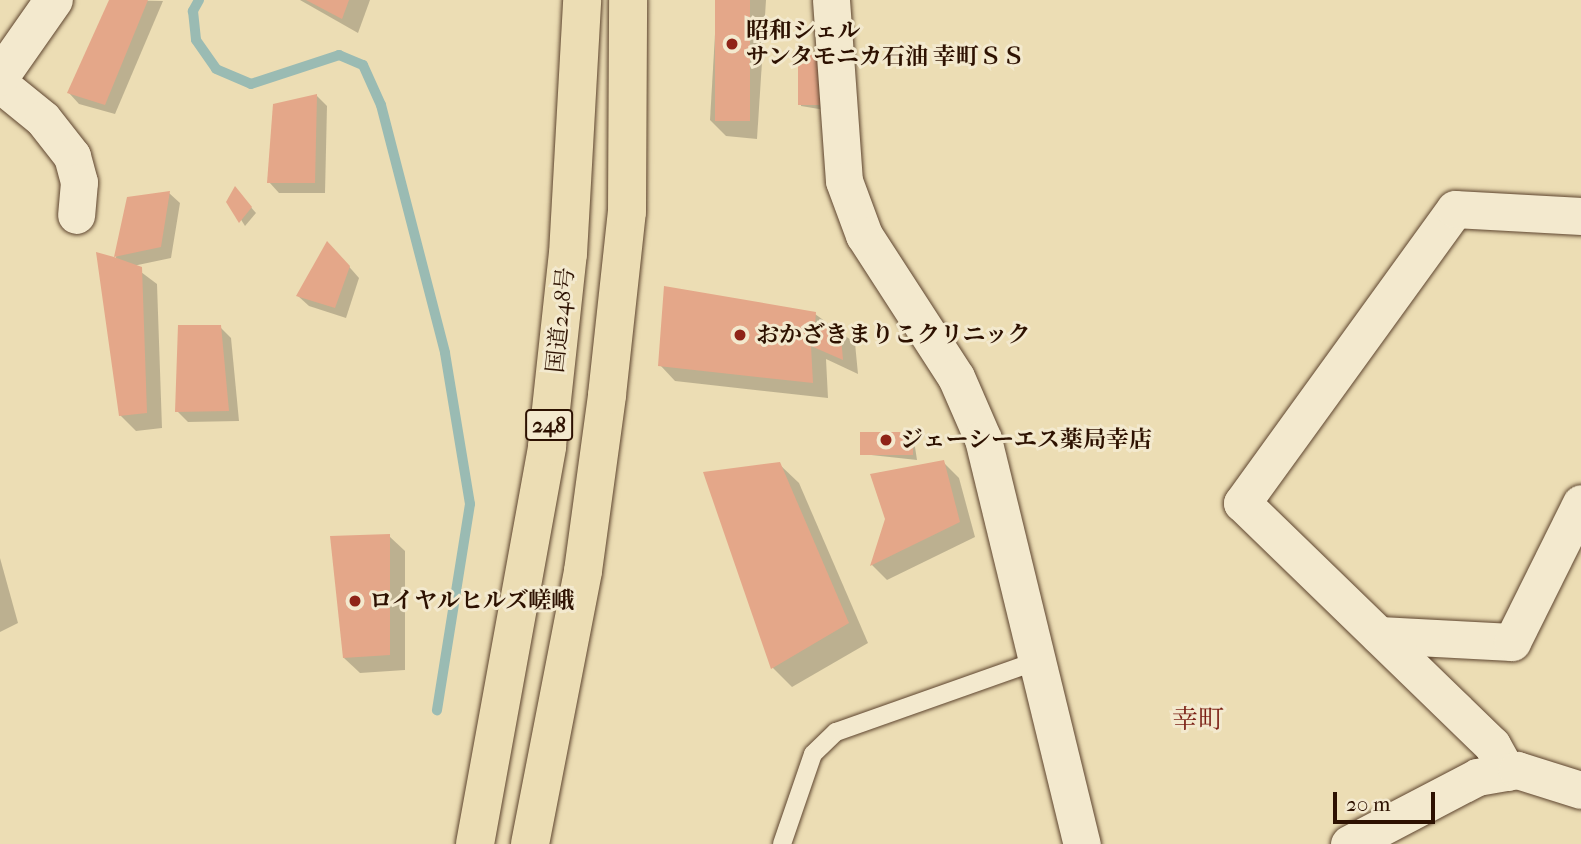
<!DOCTYPE html>
<meta charset="utf-8">
<style>
body{margin:0}
#map{position:relative;width:1581px;height:844px;overflow:hidden;background:#ecddb4;font-family:"IM FELL French Canon","Noto Serif JP",serif}
div>[style]{position:absolute}
[style*='--x']{left:calc(var(--x)*1px);top:calc(var(--y)*1px);width:calc(var(--w)*1px);rotate:calc(var(--a)*1deg)}
.shadow>*{inset:0;background:#0003}
.stream>*{height:10px;margin:-5px;padding:0 5px;transform-origin:5px;border-radius:5px;background:#9abbb3}
.building>*{inset:0;background:#e4a789;transform-origin:0 0}
.roads{filter:drop-shadow(0 0 2px #5d442e) drop-shadow(0 0 2px #5d442e)}
.lane>*{height:18px;margin:-9px;padding:0 9px;transform-origin:9px;border-radius:9px;background:#f3e9ce}
.street>*{height:37px;margin:-18.5px;padding:0 18.5px;transform-origin:18.5px;border-radius:18.5px;background:#f3e9ce}
.secondary>*{height:38px;margin:-19px;padding:0 19px;transform-origin:19px;border-radius:19px;background:#f3e9ce}
.highway>*{height:38px;margin:-19px;padding:0 19px;transform-origin:19px;border-radius:19px;background:#ecddb4}
.dots>*{width:19px;height:19px;translate:-50% -50%;box-sizing:border-box;border:4px solid #f3e9ce;border-radius:50%}
span{translate:-50% -50%;white-space:nowrap;text-align:center;line-height:1.15;-webkit-text-stroke:6px #f3e9ce;paint-order:stroke}
.shield-label span{padding:2px 5px;background:#f3e9ce;border:2px solid;border-radius:5px;-webkit-text-stroke-width:0}
.shield-label{font-size:21px;color:#2d1101;font-weight:700}
.poi-label{font-size:23px;color:#2d1101;font-weight:700}
.left{translate:0 -50%;text-align:left}
.street-label{font-size:23px;color:#2d1101}
.quarter-label{font-size:26px;color:#7a1f14}
.scale{position:absolute;left:1333px;top:792px;width:102px;height:32px;box-sizing:border-box;border:4px solid #2d1101;border-top:0;padding-left:9px;font-size:21px;line-height:24px;white-space:nowrap;color:#2d1101;-webkit-text-stroke:5px #f3e9ce;paint-order:stroke}
</style>
<div id="map">
<div class="shadow">
<div style="clip-path:polygon(111px 0,163px 1px,115px 114px,79px 104px,69px 93px)"></div>
<div style="clip-path:polygon(300px 0,370px 0,358px 33px)"></div>
<div style="clip-path:polygon(717px 0,766px 0,757px 139px,726px 136px,710px 120px)"></div>
<div style="clip-path:polygon(800px 59px,825px 110px,801px 106px)"></div>
<div style="clip-path:polygon(317px 96px,327px 106px,325px 193px,279px 193px,269px 182px)"></div>
<div style="clip-path:polygon(235px 189px,256px 213px,245px 226px,228px 199px)"></div>
<div style="clip-path:polygon(169px 193px,180px 203px,171px 258px,133px 266px,157px 284px,162px 428px,136px 431px,120px 415px,116px 257px,128px 198px)"></div>
<div style="clip-path:polygon(338px 254px,359px 278px,346px 318px,309px 306px,298px 296px)"></div>
<div style="clip-path:polygon(815px 314px,855px 343px,858px 374px,826px 359px,828px 398px,675px 381px,660px 365px)"></div>
<div style="clip-path:polygon(220px 327px,231px 338px,239px 421px,188px 422px,177px 411px)"></div>
<div style="clip-path:polygon(913px 434px,917px 460px,862px 454px)"></div>
<div style="clip-path:polygon(943px 462px,959px 478px,975px 537px,887px 580px,872px 565px,887px 519px)"></div>
<div style="clip-path:polygon(779px 464px,799px 483px,868px 643px,792px 687px,773px 668px)"></div>
<div style="clip-path:polygon(389px 536px,405px 551px,405px 670px,360px 673px,344px 658px)"></div>
<div style="clip-path:polygon(0 558px,18px 623px,0 632px)"></div>
</div>
<div class="stream">
<div style="--x:199;--y:0;--w:13;--a:119"></div>
<div style="--x:193;--y:11;--w:29;--a:84"></div>
<div style="--x:196;--y:40;--w:35;--a:55"></div>
<div style="--x:216;--y:69;--w:38;--a:23"></div>
<div style="--x:251;--y:84;--w:93;--a:-18.2"></div>
<div style="--x:339;--y:55;--w:26;--a:23"></div>
<div style="--x:363;--y:65;--w:44;--a:65.8"></div>
<div style="--x:381;--y:105;--w:256;--a:75.5"></div>
<div style="--x:445;--y:353;--w:153;--a:80.6"></div>
<div style="--x:470;--y:504;--w:209;--a:99.1"></div>
</div>
<div class="building">
<div style="clip-path:polygon(109px 0,148px 0,105px 105px,67px 93px)"></div>
<div style="clip-path:polygon(306px 0,349px 0,342px 19px)"></div>
<div style="left:715px;top:0;width:35px;height:121px"></div>
<div style="left:821px;top:55px;width:50px;height:23px;rotate:90deg"></div>
<div style="clip-path:polygon(317px 94px,315px 183px,267px 183px,273px 104px)"></div>
<div style="clip-path:polygon(235px 186px,252px 207px,239px 223px,226px 202px)"></div>
<div style="clip-path:polygon(170px 191px,161px 247px,114px 257px,142px 267px,147px 413px,119px 416px,96px 252px,114px 257px,127px 197px)"></div>
<div style="clip-path:polygon(327px 241px,350px 266px,335px 308px,296px 296px)"></div>
<div style="clip-path:polygon(664px 286px,816px 312px,815px 325px,840px 325px,843px 360px,811px 346px,813px 383px,658px 366px)"></div>
<div style="clip-path:polygon(178px 325px,221px 325px,229px 411px,175px 412px)"></div>
<div style="left:860px;top:432px;width:53px;height:23px"></div>
<div style="clip-path:polygon(944px 460px,960px 522px,870px 566px,885px 519px,870px 474px)"></div>
<div style="clip-path:polygon(780px 462px,849px 623px,771px 669px,703px 472px)"></div>
<div style="clip-path:polygon(390px 534px,390px 655px,343px 658px,330px 536px)"></div>
</div>
<div class="roads">
<div class="lane">
<div style="--x:782;--y:844;--w:95;--a:-71"></div>
<div style="--x:813;--y:754;--w:32;--a:-44"></div>
<div style="--x:836;--y:732;--w:213;--a:-19.5"></div>
</div>
<div class="street">
<div style="--x:831;--y:0;--w:181;--a:85.9"></div>
<div style="--x:844;--y:181;--w:58;--a:69.7"></div>
<div style="--x:864;--y:235;--w:169;--a:57.1"></div>
<div style="--x:956;--y:377;--w:68;--a:66.5"></div>
<div style="--x:983;--y:439;--w:417;--a:76.3"></div>
<div style="--x:0;--y:84;--w:55;--a:39.1"></div>
<div style="--x:43;--y:119;--w:47;--a:51.9"></div>
<div style="--x:72;--y:156;--w:27;--a:75"></div>
<div style="--x:79;--y:182;--w:33;--a:95"></div>
<div style="--x:1379;--y:635;--w:133;--a:3"></div>
<div style="--x:1512;--y:642;--w:155;--a:-63.6"></div>
<div style="--x:1507;--y:772;--w:31;--a:-119"></div>
<div style="--x:1492;--y:745;--w:348;--a:-135.9"></div>
<div style="--x:1242;--y:503;--w:363;--a:-54.1"></div>
<div style="--x:1455;--y:209;--w:126;--a:3.2"></div>
<div style="--x:1349;--y:844;--w:144;--a:-27.6"></div>
<div style="--x:1477;--y:777;--w:41;--a:-9.9"></div>
<div style="--x:1517;--y:770;--w:67;--a:17.4"></div>
</div>
<div class="secondary">
<div style="--x:0;--y:77;--w:94;--a:-55"></div>
</div>
<div class="highway">
<div style="--x:475;--y:844;--w:404;--a:-79.7"></div>
<div style="--x:547;--y:446;--w:193;--a:-83.8"></div>
<div style="--x:568;--y:254;--w:254;--a:-86.8"></div>
<div style="--x:530;--y:844;--w:278;--a:-79"></div>
<div style="--x:583;--y:571;--w:178;--a:-82.2"></div>
<div style="--x:607;--y:395;--w:184;--a:-83.8"></div>
<div style="--x:627;--y:212;--w:212;--a:-89.7"></div>
</div>
</div>
<div class="dots">
<div style="left:732px;top:44px;background:#8f2418"></div>
<div style="left:740px;top:335px;background:#8f2418"></div>
<div style="left:886px;top:440px;background:#8f2418"></div>
<div style="left:355px;top:601px;background:#8f2418"></div>
</div>
<div class="shield-label">
<span style="left:549px;top:425px">248</span>
</div>
<div class="poi-label">
<span class="left" style="left:746px;top:44px">昭和シェル<br>サンタモニカ石油 幸町ＳＳ</span>
<span class="left" style="left:756px;top:335px">おかざきまりこクリニック</span>
<span class="left" style="left:900px;top:440px">ジェーシーエス薬局幸店</span>
<span class="left" style="left:369px;top:601px">ロイヤルヒルズ嵯峨</span>
</div>
<div class="street-label">
<span style="left:561px;top:320px;rotate:-84deg">国道248号</span>
</div>
<div class="quarter-label">
<span style="left:1198px;top:720px">幸町</span>
</div>
<div class="scale">20 m</div>
</div>
